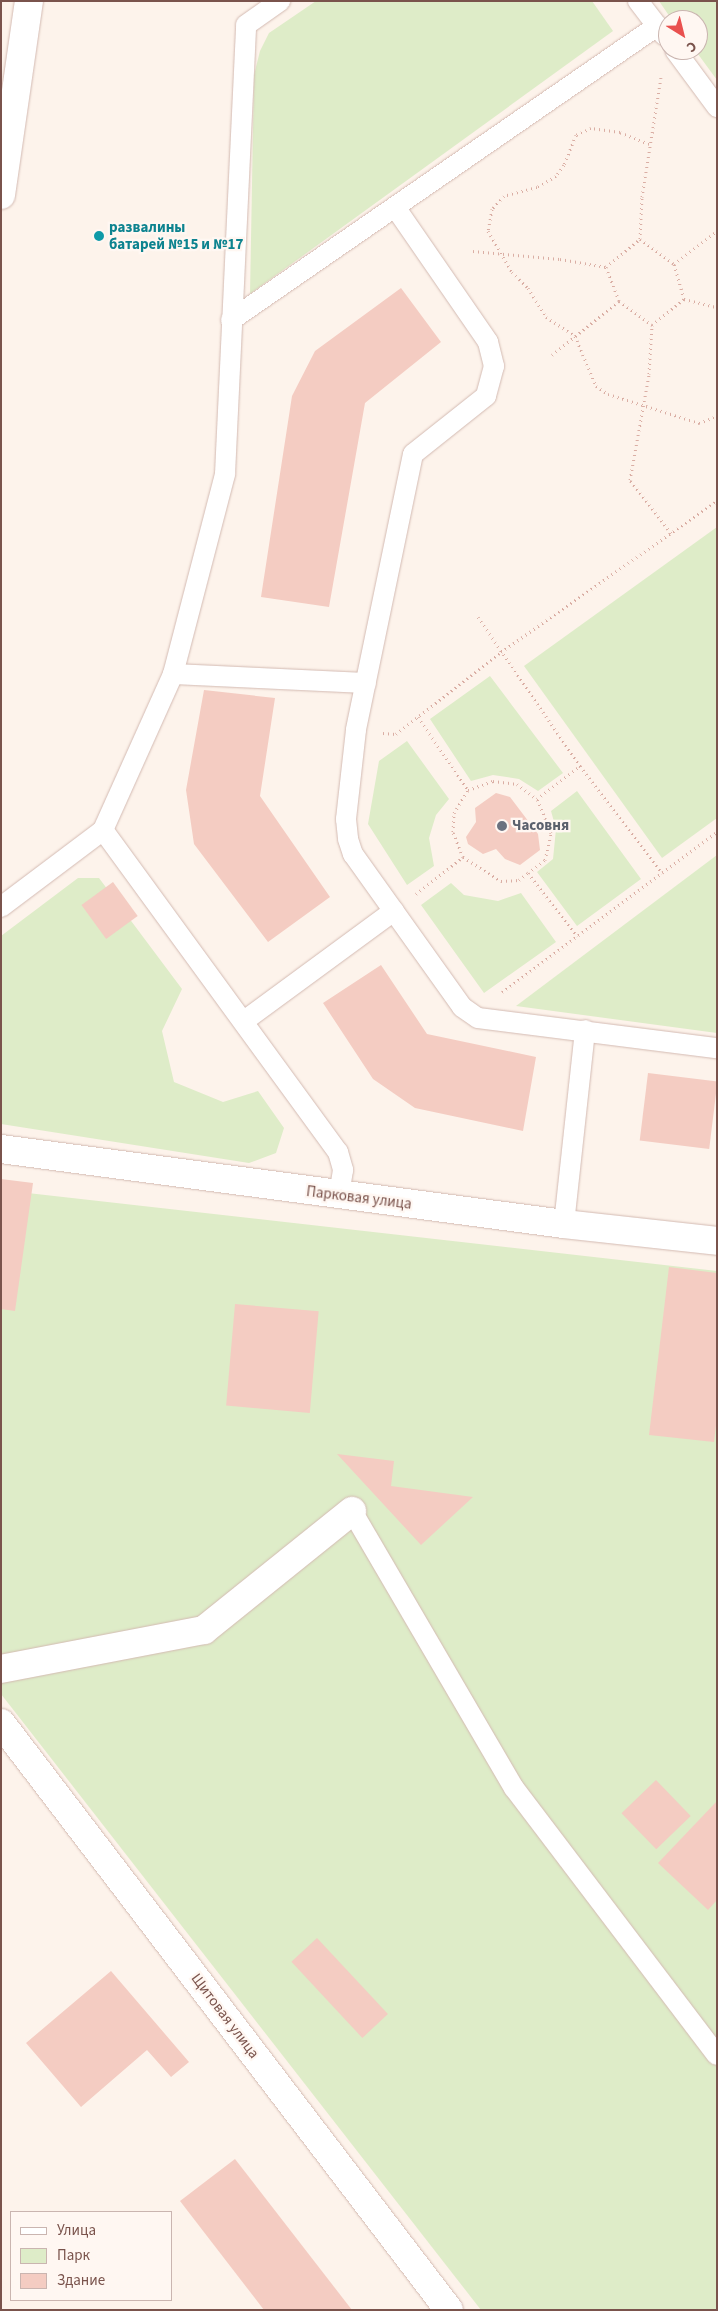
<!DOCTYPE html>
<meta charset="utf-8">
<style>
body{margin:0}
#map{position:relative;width:718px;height:2311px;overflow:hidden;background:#fdf3eb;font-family:"Source Sans 3",sans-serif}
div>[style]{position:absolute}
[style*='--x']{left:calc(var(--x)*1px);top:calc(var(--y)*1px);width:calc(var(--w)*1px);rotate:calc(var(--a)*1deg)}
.green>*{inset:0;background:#deecc8}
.building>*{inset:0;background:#f4ccc2;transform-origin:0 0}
.path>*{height:3px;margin-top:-1.5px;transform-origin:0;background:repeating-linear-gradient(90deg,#daaea4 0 1px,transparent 0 5px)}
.roads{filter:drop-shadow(0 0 1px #d3bab2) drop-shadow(0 0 1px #d3bab2)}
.lane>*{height:20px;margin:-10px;padding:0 10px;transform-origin:10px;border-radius:10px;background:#fff}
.street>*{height:28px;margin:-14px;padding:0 14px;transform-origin:14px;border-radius:14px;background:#fff}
.secondary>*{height:28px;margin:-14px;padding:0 14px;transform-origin:14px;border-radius:14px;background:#fff}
.dots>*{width:14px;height:14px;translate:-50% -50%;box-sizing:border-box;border:2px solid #fff7f2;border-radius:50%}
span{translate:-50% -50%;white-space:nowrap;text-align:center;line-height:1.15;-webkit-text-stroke:4.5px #fff7f2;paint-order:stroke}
.culture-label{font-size:15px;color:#0d838f;font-weight:700}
.left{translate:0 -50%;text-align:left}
.worship-label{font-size:15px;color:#5b616d;font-weight:700}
.street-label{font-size:15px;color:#7a534c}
.frame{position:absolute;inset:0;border:2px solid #7a534c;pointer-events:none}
.legend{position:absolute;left:10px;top:2211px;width:162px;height:90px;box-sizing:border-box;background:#fff7f2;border:1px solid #cab5b0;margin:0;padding:6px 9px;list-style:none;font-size:15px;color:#7a534c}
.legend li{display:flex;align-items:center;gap:10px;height:25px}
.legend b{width:25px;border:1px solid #cab5b0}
.north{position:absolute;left:658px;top:10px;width:50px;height:50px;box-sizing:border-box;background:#fff7f2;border:1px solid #cab5b0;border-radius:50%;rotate:144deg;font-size:14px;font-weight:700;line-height:20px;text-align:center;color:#7a534c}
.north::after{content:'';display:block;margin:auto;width:18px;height:22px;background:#e9514f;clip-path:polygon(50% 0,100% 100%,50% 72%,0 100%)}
</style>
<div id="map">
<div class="green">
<div style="clip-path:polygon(316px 1px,592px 1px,613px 31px,250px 294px,254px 75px,260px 51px,269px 33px)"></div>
<div style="clip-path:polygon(659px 1px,717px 1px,717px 80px,695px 50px,698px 50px,698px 20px,672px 20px)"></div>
<div style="clip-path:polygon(717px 527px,717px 818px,662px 858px,524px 666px)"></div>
<div style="clip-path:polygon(490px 676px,563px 773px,538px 791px,519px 779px,493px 775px,471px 781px,430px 719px)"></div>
<div style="clip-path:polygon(407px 741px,449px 799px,436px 815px,429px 838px,434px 866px,407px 885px,368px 824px,379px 761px)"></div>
<div style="clip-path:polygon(577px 791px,641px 879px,577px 926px,537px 872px,553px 859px,556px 829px,551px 811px)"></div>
<div style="clip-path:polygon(717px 855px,717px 1033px,516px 1006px)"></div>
<div style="clip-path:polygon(78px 878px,99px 878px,182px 989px,162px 1031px,174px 1082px,223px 1102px,258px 1091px,284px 1128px,276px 1153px,249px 1163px,1px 1124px,1px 936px)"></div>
<div style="clip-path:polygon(451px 883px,464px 895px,498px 901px,521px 893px,556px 942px,484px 993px,421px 905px)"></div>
<div style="clip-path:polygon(1px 1190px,717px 1271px,717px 2310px,481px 2310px,1px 1694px)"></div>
</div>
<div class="building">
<div style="clip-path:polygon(401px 288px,441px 342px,365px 403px,329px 607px,261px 597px,292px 396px,315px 351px)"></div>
<div style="clip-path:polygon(204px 690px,275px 698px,260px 796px,330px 897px,268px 942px,194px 844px,186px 790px)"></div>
<div style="clip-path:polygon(496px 793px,510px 797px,538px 834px,540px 850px,520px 865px,505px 859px,496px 849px,483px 854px,468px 844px,466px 837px,476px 822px,475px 808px)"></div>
<div style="left:113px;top:882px;width:42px;height:39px;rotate:54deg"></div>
<div style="clip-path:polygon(381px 965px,427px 1034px,536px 1057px,523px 1131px,415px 1108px,373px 1079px,323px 1003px)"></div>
<div style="left:648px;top:1073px;width:70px;height:68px;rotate:7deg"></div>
<div style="clip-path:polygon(1px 1179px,33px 1183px,15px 1311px,1px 1309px)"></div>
<div style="clip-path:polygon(669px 1267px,717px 1273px,717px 1417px,714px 1442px,649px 1435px)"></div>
<div style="left:235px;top:1304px;width:84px;height:102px;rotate:5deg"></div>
<div style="clip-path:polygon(337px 1454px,394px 1461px,391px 1486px,473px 1497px,421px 1545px)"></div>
<div style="left:656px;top:1780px;width:50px;height:48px;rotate:46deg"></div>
<div style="clip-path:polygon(717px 1801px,717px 1900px,708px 1910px,658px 1863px)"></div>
<div style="left:317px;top:1938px;width:104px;height:35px;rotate:47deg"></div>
<div style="clip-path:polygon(111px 1971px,189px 2062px,171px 2077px,147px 2050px,81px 2107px,26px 2043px)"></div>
<div style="clip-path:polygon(235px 2159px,352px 2310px,264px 2310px,180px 2201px)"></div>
</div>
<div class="path">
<div style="--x:649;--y:144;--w:31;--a:-158"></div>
<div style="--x:620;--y:132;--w:29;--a:-172"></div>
<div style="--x:591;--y:128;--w:17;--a:155"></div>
<div style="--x:576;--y:135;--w:32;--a:112"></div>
<div style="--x:564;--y:165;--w:14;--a:126"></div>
<div style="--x:556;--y:176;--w:22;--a:150"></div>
<div style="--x:537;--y:187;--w:34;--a:165"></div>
<div style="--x:504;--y:196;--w:18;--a:133"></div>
<div style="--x:492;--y:209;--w:22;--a:100"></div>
<div style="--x:488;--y:231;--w:48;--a:59.7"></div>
<div style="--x:512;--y:272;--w:23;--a:45"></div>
<div style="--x:528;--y:288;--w:34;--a:58"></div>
<div style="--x:546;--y:317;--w:35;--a:33"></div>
<div style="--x:575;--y:336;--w:54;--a:67.2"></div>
<div style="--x:596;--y:386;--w:14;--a:34"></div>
<div style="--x:608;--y:394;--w:96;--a:17.7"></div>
<div style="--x:699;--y:423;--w:19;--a:-21"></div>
<div style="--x:640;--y:239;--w:42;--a:-87.3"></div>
<div style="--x:642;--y:197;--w:121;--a:-81"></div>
<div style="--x:473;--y:251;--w:87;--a:5.3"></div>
<div style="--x:560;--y:259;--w:47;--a:9.9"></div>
<div style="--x:606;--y:267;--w:44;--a:-39.5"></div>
<div style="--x:640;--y:239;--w:42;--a:36.3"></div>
<div style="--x:606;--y:267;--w:36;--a:69"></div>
<div style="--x:619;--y:301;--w:41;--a:36"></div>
<div style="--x:684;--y:299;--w:36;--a:-106"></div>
<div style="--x:674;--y:264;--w:54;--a:-37.5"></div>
<div style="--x:552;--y:355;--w:86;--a:-38.9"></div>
<div style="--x:671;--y:533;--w:67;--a:-127.7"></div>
<div style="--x:630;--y:480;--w:108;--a:-79.8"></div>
<div style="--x:649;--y:374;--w:49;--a:-86.5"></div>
<div style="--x:652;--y:325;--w:41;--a:-39.1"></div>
<div style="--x:684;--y:299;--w:34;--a:14"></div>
<div style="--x:478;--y:617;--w:181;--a:55.6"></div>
<div style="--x:580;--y:766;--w:135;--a:52.5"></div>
<div style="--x:418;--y:717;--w:88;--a:55.6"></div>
<div style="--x:383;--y:733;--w:13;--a:4"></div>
<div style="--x:396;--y:734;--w:133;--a:-38"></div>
<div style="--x:501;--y:652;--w:264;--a:-35"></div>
<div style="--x:463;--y:857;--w:27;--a:-112"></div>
<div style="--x:453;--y:832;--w:19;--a:-87"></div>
<div style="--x:454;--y:813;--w:27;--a:-59"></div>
<div style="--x:468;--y:790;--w:27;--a:-20"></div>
<div style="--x:493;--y:781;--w:24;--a:7"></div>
<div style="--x:517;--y:784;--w:25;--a:37"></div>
<div style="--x:528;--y:873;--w:80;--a:52.1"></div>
<div style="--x:416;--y:894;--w:60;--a:-38.2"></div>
<div style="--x:463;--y:857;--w:45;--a:32.3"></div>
<div style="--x:501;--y:881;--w:18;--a:-3"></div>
<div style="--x:519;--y:880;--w:11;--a:-38"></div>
<div style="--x:528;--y:873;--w:21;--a:-37"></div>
<div style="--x:545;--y:860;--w:28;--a:-77"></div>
<div style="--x:551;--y:833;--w:37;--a:-112"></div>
<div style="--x:537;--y:799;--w:54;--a:-37.5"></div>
<div style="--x:502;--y:992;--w:268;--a:-36.7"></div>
</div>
<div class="roads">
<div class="lane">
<div style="--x:638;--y:1;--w:43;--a:52.6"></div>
<div style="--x:675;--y:50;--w:71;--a:53.6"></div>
<div style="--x:395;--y:207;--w:164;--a:55.4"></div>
<div style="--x:488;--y:342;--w:25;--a:76"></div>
<div style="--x:494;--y:366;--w:31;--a:105"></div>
<div style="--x:486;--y:396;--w:93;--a:141.5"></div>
<div style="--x:413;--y:454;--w:282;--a:101.7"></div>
<div style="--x:356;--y:730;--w:90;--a:96.4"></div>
<div style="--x:346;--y:819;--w:20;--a:84"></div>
<div style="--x:348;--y:839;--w:16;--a:72"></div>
<div style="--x:353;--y:854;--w:188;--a:54.5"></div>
<div style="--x:462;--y:1007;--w:19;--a:35"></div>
<div style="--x:478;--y:1018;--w:241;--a:7.2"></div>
<div style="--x:231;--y:320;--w:518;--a:-34.61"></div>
<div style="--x:173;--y:674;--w:193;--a:2.7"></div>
<div style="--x:103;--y:830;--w:399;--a:53.9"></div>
<div style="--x:338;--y:1152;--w:19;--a:74"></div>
<div style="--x:343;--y:1170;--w:26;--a:99"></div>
<div style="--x:1;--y:907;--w:128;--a:-37"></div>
<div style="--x:103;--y:830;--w:171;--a:-65.8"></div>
<div style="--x:173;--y:674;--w:207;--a:-75.4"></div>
<div style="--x:225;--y:474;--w:449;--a:-87.3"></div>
<div style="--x:246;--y:25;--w:42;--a:-35.2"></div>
<div style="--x:244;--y:1021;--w:186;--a:-36.3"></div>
<div style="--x:564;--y:1224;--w:195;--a:-83.8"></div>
<div style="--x:352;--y:1511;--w:321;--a:59.7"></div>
<div style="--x:514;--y:1788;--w:335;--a:52.8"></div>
</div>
<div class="street">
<div style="--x:1;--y:195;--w:196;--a:-81.8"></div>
<div style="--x:1;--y:1669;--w:207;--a:-10.9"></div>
<div style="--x:204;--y:1630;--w:190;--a:-38.8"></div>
</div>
<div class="secondary">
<div style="--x:1;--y:1149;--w:568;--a:7.59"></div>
<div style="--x:564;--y:1224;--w:154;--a:6.3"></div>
<div style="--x:1;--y:1723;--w:738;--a:52.65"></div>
</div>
</div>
<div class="dots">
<div style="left:99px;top:236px;background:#0f9aa8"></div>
<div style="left:502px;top:826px;background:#6b7280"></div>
</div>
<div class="culture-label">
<span class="left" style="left:109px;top:236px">развалины<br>батарей №15 и №17</span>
</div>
<div class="worship-label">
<span class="left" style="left:512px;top:826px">Часовня</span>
</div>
<div class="street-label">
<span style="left:359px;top:1198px;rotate:7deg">Парковая улица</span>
<span style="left:225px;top:2016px;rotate:53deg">Щитовая улица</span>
</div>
<div class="frame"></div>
<ul class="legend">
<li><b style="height:6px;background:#fff"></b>Улица</li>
<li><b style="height:14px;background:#deecc8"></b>Парк</li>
<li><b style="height:14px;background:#f4ccc2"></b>Здание</li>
</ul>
<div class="north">С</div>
</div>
